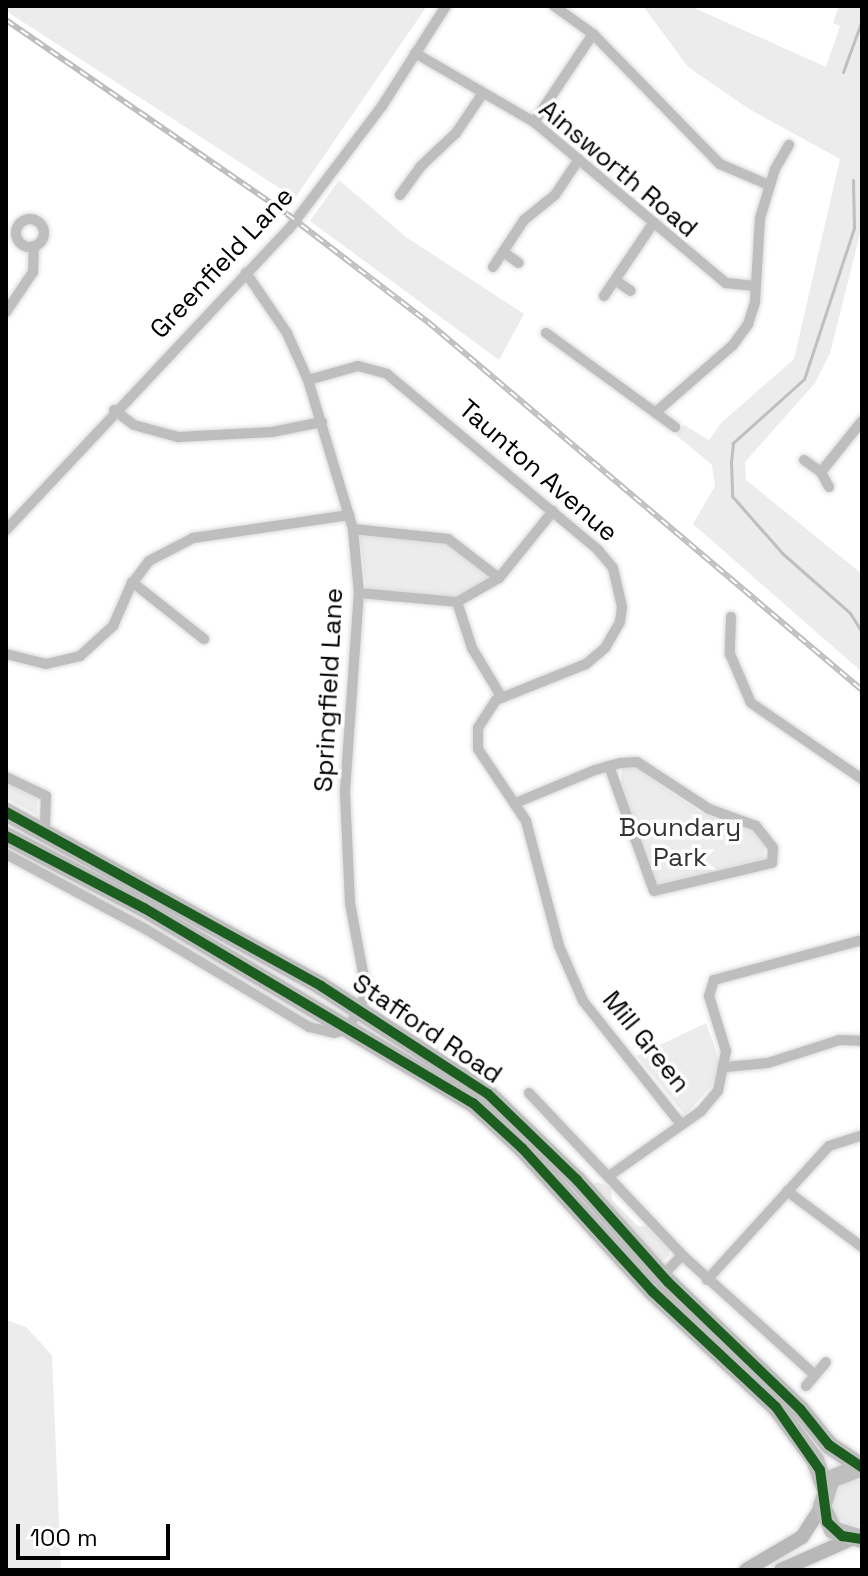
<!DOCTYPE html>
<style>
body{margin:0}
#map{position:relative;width:868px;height:1576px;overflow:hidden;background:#fff;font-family:"Space Grotesk",sans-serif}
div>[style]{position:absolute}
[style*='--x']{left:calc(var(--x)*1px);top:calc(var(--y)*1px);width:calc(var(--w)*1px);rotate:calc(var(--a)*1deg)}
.green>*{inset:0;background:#ececec}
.stream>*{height:3px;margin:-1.5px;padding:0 1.5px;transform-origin:1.5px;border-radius:1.5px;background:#bfbfbf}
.roads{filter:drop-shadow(0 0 2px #dbdbdb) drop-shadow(0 0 2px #dbdbdb)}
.street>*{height:10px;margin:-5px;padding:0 5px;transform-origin:5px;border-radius:5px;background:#bebebe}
.street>.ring{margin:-5px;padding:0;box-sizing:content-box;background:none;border:10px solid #bebebe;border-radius:50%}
.secondary>*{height:14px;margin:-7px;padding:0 7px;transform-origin:7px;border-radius:7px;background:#b8b8b8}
.highway>*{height:18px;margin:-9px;padding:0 9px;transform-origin:9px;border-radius:9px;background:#bebebe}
.rail>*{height:6px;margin-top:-3px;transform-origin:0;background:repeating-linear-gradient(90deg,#fff 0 9px,#bebebe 0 18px);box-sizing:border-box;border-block:2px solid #bebebe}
.cycleway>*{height:10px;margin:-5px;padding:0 5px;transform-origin:5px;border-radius:5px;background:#1b5e20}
span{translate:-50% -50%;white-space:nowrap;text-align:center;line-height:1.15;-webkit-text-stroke:7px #fff;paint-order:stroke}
.street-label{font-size:26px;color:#000}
.park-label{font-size:26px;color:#333}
.frame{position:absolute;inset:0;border:8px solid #000;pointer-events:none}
.scale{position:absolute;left:16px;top:1524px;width:154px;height:36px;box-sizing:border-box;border:4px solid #000;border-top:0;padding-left:10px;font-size:24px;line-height:28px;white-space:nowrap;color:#000;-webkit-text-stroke:6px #fff;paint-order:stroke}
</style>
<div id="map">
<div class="green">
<div style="clip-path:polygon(6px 6px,427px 6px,295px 198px,6px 11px)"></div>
<div style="clip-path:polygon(643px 6px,690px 6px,826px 67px,840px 26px,833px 23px,839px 6px,862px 6px,862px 226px,830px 353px,815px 383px,745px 462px,746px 480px,862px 574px,862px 672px,693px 524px,715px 486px,712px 465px,676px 435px,684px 425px,709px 440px,721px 423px,794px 359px,840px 159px,749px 109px,688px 67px)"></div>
<div style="clip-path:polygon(339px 180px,406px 237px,524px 314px,499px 360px,310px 221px)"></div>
<div style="clip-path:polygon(359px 530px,458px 546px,493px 577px,455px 599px,366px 589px)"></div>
<div style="clip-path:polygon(633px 766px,700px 812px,755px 832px,764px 846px,764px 860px,657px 886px,621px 782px,622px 768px)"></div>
<div style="clip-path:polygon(6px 779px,37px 793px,37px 815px,6px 798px)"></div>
<div style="clip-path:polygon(706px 1023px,720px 1062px,714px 1083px,685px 1115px,637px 1056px)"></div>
<div style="clip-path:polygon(598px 1182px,611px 1188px,612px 1200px,638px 1226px,646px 1226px,670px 1249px,669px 1256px,662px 1261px,653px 1256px,592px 1185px)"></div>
<div style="clip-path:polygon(6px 1320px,26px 1327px,52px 1355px,61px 1570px,6px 1570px)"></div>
<div style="clip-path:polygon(862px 1479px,862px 1525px,852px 1526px,839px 1519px,832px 1504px,842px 1483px)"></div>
</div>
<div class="stream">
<div style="--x:843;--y:72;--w:55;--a:-69.9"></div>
<div style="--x:853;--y:180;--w:48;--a:88.8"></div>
<div style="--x:854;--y:228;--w:159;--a:108.3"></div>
<div style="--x:804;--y:379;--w:96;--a:138"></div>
<div style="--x:733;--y:443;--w:18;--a:96"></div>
<div style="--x:731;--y:461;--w:35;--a:88"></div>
<div style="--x:732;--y:496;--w:76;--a:48.7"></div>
<div style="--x:782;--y:553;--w:91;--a:41.4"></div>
<div style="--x:850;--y:613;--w:22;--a:58"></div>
</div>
<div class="roads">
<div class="street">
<div style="--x:554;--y:6;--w:48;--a:35.7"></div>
<div style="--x:593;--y:34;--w:182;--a:45.7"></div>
<div style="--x:720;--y:164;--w:53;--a:23.2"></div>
<div style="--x:415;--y:53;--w:138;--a:30.1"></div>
<div style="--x:534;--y:122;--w:251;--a:40"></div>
<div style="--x:726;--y:283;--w:27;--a:6"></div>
<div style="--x:534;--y:122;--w:106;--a:-56.2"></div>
<div style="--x:400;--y:195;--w:34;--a:-54"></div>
<div style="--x:420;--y:167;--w:50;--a:-43.4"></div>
<div style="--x:456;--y:133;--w:45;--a:-56"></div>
<div class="ring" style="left:16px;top:219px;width:18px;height:18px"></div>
<div style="--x:503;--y:252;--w:19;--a:35"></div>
<div style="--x:493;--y:267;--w:56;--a:-56.6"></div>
<div style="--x:524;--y:220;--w:40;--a:-39"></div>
<div style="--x:555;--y:195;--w:43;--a:-56.3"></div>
<div style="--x:615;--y:280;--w:19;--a:35"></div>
<div style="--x:604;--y:296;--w:86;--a:-55.9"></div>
<div style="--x:6;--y:312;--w:48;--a:-56"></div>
<div style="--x:33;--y:272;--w:26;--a:-88"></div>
<div style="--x:546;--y:333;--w:160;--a:36.1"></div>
<div style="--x:308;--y:380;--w:52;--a:-15.6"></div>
<div style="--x:358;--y:366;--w:30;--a:15"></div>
<div style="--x:387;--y:374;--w:275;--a:39.8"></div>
<div style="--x:598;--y:550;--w:23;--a:50"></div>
<div style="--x:613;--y:568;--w:40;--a:77"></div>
<div style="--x:622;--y:607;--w:15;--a:98"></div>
<div style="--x:620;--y:622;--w:30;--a:120"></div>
<div style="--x:605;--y:648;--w:25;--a:140"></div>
<div style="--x:586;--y:664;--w:97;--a:158.2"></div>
<div style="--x:496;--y:700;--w:33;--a:123"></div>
<div style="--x:478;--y:728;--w:21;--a:90"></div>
<div style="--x:478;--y:749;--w:87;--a:56.3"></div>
<div style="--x:526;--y:821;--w:129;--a:75.2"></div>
<div style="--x:559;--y:946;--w:60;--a:66.4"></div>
<div style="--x:583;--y:1001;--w:157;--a:51.5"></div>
<div style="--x:114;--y:410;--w:25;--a:37"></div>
<div style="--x:134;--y:425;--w:46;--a:15.3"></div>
<div style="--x:178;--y:437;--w:94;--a:-3"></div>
<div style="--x:272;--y:432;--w:51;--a:-11.3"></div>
<div style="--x:656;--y:412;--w:102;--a:-41"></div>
<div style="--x:733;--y:345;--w:26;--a:-54"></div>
<div style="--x:748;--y:324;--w:23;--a:-72"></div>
<div style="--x:755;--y:302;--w:84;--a:-86.6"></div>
<div style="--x:760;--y:218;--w:51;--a:-73"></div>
<div style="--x:775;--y:169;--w:28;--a:-60"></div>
<div style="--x:804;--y:460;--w:21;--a:35"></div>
<div style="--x:821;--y:472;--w:17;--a:62"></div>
<div style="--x:821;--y:472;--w:65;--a:-51.2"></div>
<div style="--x:353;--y:529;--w:96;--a:6"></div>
<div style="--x:448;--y:539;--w:64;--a:37.4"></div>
<div style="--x:6;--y:530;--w:413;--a:-46.8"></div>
<div style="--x:289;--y:229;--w:154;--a:-52.9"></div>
<div style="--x:382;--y:106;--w:119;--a:-57.4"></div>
<div style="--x:132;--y:582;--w:92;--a:38.4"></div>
<div style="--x:359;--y:593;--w:98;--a:5.2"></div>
<div style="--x:457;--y:602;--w:48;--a:-29.7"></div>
<div style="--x:499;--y:578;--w:86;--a:-51.1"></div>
<div style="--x:457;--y:602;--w:48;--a:71.9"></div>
<div style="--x:472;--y:648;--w:58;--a:59"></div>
<div style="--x:731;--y:617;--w:37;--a:92"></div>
<div style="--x:730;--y:654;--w:53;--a:66.8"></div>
<div style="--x:751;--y:703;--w:135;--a:34.4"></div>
<div style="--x:6;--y:654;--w:41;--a:14"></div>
<div style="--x:46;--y:664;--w:35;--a:-13"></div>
<div style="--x:80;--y:656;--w:45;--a:-42.3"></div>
<div style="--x:113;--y:626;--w:45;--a:-66.3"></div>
<div style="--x:131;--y:585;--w:30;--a:-53"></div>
<div style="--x:149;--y:561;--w:50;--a:-27.6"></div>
<div style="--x:193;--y:538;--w:158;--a:-8.4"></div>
<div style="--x:6;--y:777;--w:44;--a:25.4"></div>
<div style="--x:46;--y:796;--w:37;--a:92"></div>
<div style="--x:518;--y:802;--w:83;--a:-22.6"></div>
<div style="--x:595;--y:770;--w:15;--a:-16"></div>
<div style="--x:609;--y:766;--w:11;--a:-15"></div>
<div style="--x:620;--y:763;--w:17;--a:-3"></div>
<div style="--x:637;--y:762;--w:86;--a:33.1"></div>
<div style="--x:709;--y:809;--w:50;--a:19.9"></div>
<div style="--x:756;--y:826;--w:28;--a:52"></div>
<div style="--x:773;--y:848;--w:15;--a:94"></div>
<div style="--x:772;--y:863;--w:121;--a:166.7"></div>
<div style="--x:654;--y:891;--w:133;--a:-109.8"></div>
<div style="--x:6;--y:854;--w:160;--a:28.3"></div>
<div style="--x:147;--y:930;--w:189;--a:30.9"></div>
<div style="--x:309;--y:1027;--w:26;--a:13"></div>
<div style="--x:334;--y:1033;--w:15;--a:-16"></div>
<div style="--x:348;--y:1029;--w:40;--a:-62"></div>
<div style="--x:367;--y:994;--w:93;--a:-100.6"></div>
<div style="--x:350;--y:903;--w:112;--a:-92.6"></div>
<div style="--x:345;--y:791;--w:198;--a:-86"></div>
<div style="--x:359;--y:593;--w:64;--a:-95.4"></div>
<div style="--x:353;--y:529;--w:156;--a:-106.8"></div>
<div style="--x:308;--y:380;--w:51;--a:-114.1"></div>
<div style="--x:287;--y:333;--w:73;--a:-124.3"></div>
<div style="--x:726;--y:1067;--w:42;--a:-5.4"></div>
<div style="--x:768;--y:1063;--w:75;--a:-17.9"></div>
<div style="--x:839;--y:1040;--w:23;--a:2"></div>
<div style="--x:529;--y:1093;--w:223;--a:46.6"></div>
<div style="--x:682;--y:1255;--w:179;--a:42.1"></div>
<div style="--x:609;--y:1176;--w:113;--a:-35.2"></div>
<div style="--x:701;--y:1111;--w:26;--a:-50"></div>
<div style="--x:718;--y:1091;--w:41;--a:-78.7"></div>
<div style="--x:726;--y:1051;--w:58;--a:-107.2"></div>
<div style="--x:709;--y:996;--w:17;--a:-73"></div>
<div style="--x:714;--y:980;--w:153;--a:-15.1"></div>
<div style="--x:787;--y:1191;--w:94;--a:36.7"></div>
<div style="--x:662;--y:1276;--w:29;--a:-46"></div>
<div style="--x:707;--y:1280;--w:181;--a:-47.7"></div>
<div style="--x:829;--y:1146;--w:35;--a:-18"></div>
<div style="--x:806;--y:1386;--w:31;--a:-50"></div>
</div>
<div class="secondary">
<div style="--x:746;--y:1570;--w:65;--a:-30.5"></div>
<div style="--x:802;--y:1537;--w:37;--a:-57"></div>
<div style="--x:781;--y:1570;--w:77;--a:-23.9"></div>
</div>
<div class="highway">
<div style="--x:6;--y:812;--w:360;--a:28.9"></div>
<div style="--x:321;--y:986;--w:199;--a:32.9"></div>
<div style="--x:488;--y:1094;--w:124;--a:44"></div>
<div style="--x:577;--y:1180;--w:137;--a:48.3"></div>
<div style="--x:668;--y:1282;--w:183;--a:43.9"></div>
<div style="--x:800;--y:1409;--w:46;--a:51.1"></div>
<div style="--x:829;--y:1445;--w:40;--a:34"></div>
<div style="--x:6;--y:836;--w:156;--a:27.6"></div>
<div style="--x:144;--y:908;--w:382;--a:30.7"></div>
<div style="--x:473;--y:1103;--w:67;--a:42.6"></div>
<div style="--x:522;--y:1148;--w:193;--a:47.7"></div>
<div style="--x:652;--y:1291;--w:170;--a:43.1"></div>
<div style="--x:776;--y:1407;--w:66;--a:53.7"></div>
<div style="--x:815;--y:1460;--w:30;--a:70"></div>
<div style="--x:862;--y:1467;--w:33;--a:159"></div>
<div style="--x:831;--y:1479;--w:28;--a:108"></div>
<div style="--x:822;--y:1506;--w:26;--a:65"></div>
<div style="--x:833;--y:1530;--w:30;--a:17"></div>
</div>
</div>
<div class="rail">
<div style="--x:6;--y:20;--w:341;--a:34.6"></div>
<div style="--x:287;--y:214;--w:178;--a:37.5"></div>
<div style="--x:428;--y:322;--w:569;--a:40.3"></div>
</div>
<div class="cycleway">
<div style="--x:6;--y:812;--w:360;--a:28.9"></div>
<div style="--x:321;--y:986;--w:199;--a:32.9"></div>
<div style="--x:488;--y:1094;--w:124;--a:44"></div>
<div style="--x:577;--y:1180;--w:137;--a:48.3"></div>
<div style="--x:668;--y:1282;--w:183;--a:43.9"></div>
<div style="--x:800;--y:1409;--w:46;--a:51.1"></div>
<div style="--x:829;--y:1445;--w:40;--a:34"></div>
<div style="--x:6;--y:836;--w:156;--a:27.6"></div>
<div style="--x:144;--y:908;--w:382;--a:30.7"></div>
<div style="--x:473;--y:1103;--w:67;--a:42.6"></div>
<div style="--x:522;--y:1148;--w:193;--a:47.7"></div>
<div style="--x:652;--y:1291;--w:170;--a:43.1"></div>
<div style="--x:776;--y:1407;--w:77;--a:55.1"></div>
<div style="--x:820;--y:1470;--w:52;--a:82.3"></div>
<div style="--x:827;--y:1522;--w:21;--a:43"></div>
<div style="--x:842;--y:1536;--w:20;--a:9"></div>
</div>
<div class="street-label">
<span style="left:618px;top:169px;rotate:40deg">Ainsworth Road</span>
<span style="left:222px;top:263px;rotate:-47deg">Greenfield Lane</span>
<span style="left:538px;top:471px;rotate:41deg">Taunton Avenue</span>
<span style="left:329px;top:690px;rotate:-87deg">Springfield Lane</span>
<span style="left:427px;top:1029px;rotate:34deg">Stafford Road</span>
<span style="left:646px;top:1042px;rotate:51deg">Mill Green</span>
</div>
<div class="park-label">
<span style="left:680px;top:843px">Boundary<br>Park</span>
</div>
<div class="frame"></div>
<div class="scale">100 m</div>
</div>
